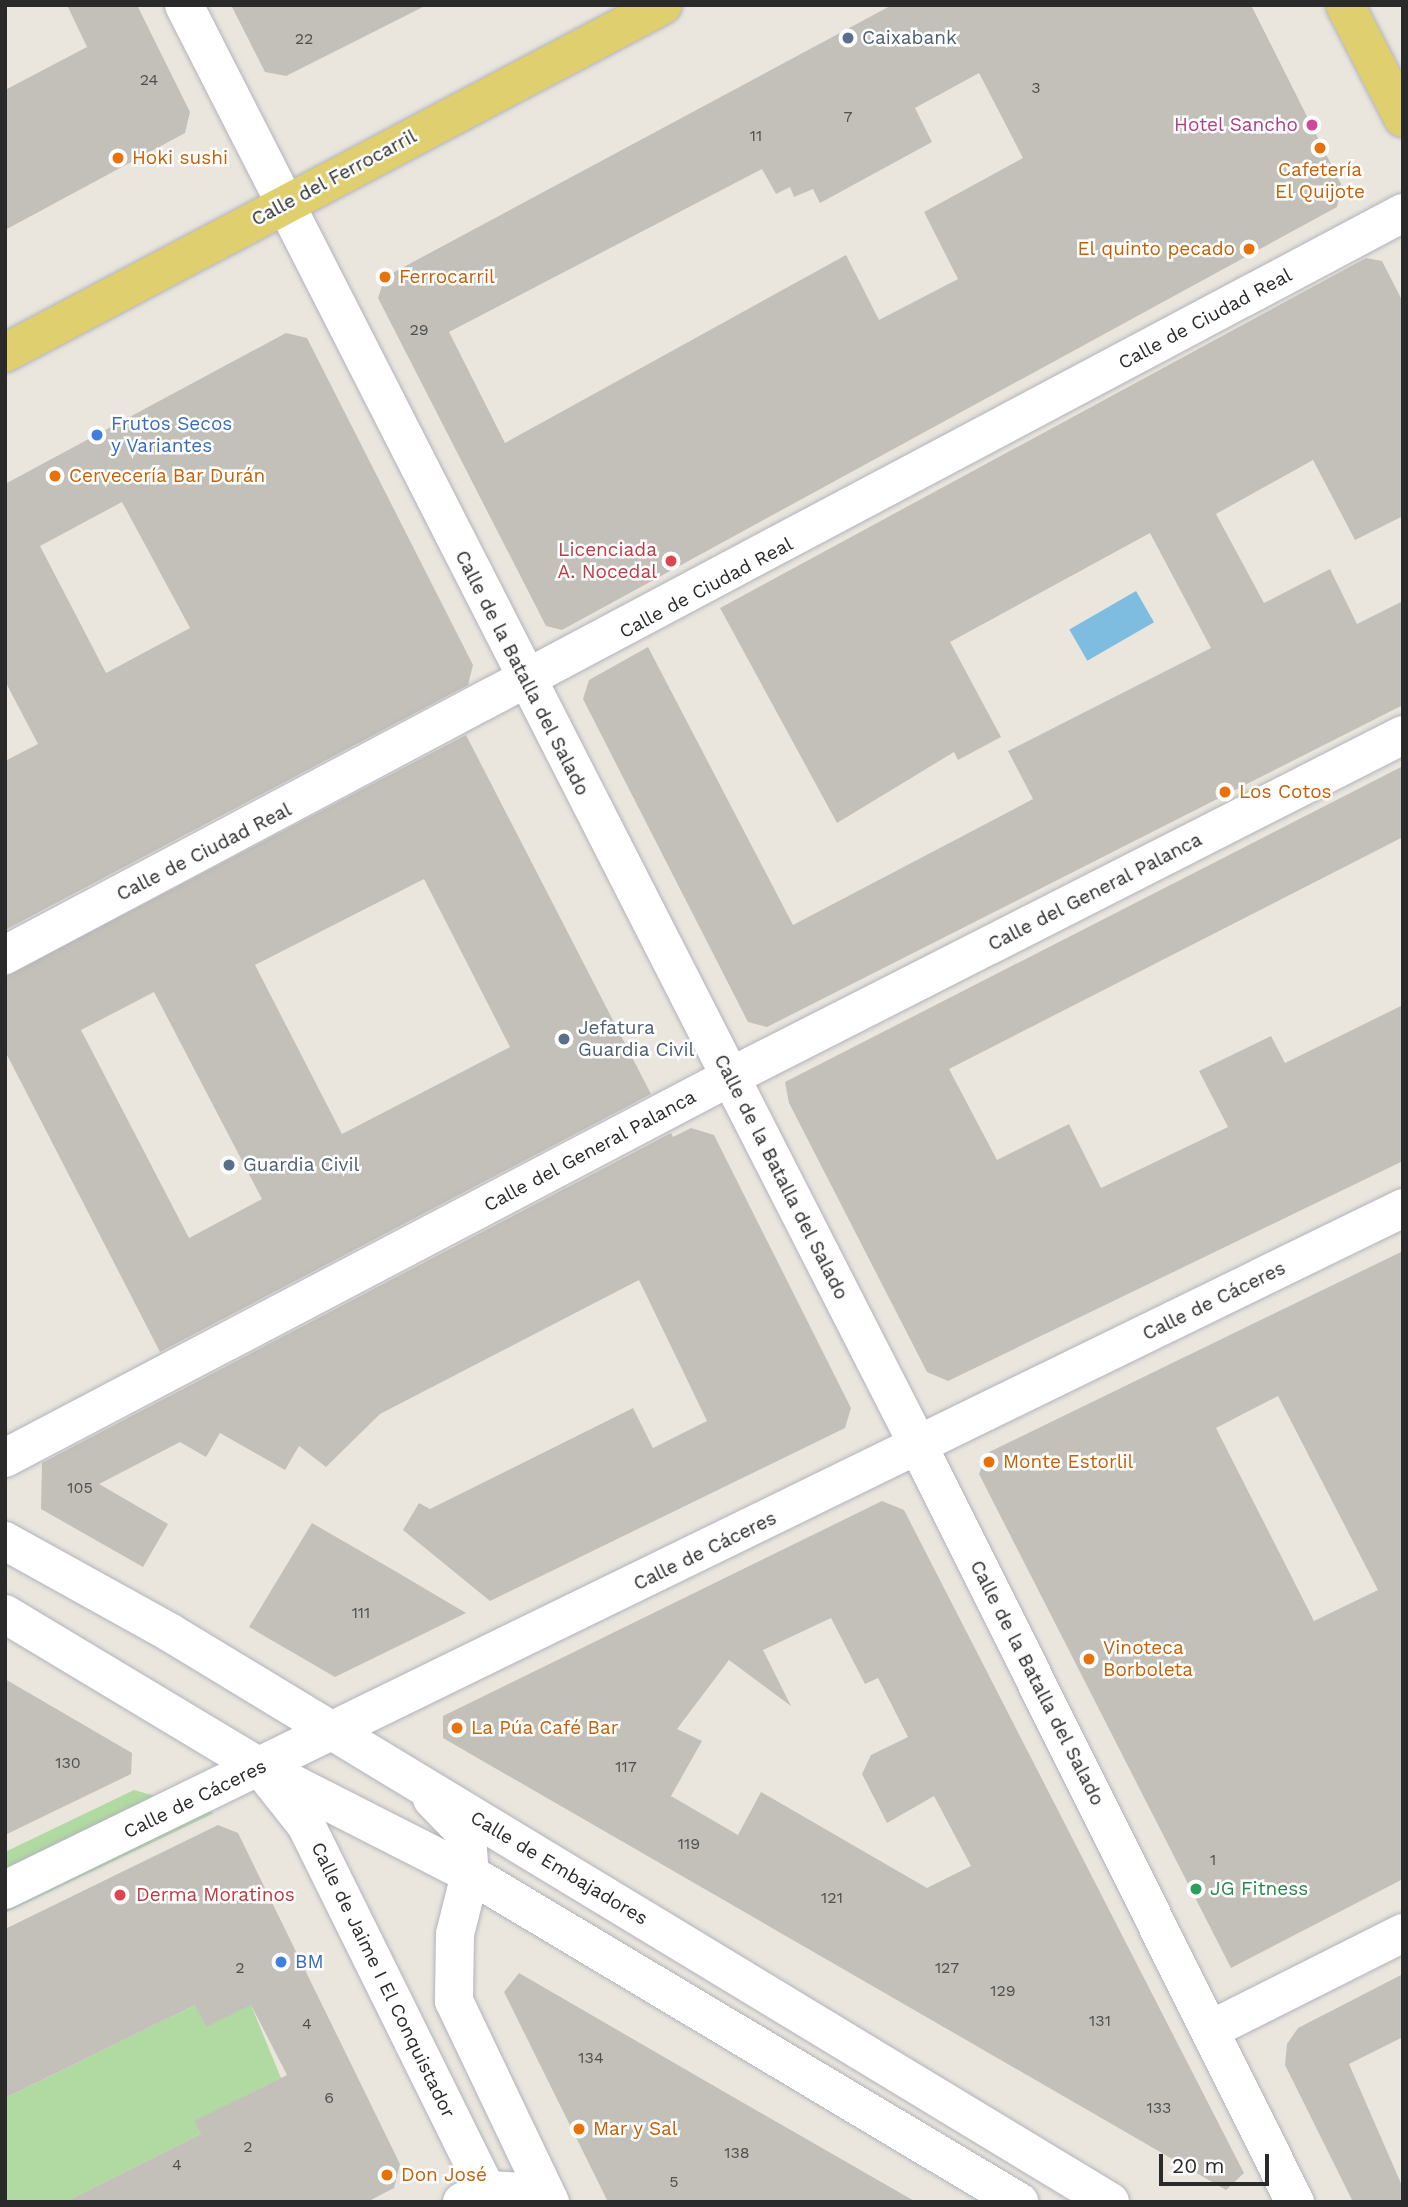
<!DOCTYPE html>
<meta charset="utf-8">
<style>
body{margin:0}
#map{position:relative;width:1408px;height:2207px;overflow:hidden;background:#eae6de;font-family:"Work Sans",sans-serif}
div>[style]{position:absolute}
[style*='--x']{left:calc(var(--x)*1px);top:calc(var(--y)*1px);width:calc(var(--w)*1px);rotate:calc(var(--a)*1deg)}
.green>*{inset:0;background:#b0daa1}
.water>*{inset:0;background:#7ebde0;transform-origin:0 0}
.building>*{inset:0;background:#c3c0b9}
.roads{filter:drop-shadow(0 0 2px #b2b3bc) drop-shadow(0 0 2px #b2b3bc)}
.minor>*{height:38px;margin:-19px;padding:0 19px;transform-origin:19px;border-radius:19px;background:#fff}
.tertiary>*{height:38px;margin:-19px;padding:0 19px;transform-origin:19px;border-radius:19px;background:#fff}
.secondary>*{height:38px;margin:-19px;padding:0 19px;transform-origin:19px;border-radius:19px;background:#fff}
.primary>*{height:38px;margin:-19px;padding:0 19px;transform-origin:19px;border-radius:19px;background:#e0cf6e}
.dots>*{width:19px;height:19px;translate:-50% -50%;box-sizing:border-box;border:4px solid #fff;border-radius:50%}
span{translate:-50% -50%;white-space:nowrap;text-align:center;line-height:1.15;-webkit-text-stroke:5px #fff;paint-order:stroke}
.number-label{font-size:16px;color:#50504e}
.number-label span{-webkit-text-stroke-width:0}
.service-label{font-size:19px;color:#4e5e75}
.left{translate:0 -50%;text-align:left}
.hotel-label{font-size:19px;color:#b23c85}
.right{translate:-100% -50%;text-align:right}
.food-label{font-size:19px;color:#c56008}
.street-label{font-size:19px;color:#2a2a2a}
.shop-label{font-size:19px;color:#366cbe}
.health-label{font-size:19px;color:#be3a42}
.leisure-label{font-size:19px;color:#27864d}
.frame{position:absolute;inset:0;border:7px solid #2a2a2a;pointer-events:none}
.scale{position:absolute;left:1159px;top:2154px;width:110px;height:32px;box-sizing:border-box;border:4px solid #2a2a2a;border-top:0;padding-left:9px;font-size:21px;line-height:24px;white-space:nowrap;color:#2a2a2a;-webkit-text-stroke:5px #fff;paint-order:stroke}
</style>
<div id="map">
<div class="green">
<div style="clip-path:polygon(134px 1790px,214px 1813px,5px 1913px,5px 1852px)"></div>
<div style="clip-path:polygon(195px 2005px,251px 2005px,281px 2078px,195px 2121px,201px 2134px,65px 2202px,5px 2202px,5px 2098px)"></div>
</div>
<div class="water">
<div style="left:1136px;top:591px;width:36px;height:77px;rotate:60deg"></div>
</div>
<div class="building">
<div style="clip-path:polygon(67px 5px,137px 5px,190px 112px,185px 133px,5px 230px,5px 90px,87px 47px)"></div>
<div style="clip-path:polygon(231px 5px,427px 5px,286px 76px,265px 72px)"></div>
<div style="clip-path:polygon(evenodd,892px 5px,1251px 5px,1342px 186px,1337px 207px,562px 630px,546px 626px,378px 298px,385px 277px,892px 5px,979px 73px,1023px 158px,924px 212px,958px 279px,879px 320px,846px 255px,505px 443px,449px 332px,762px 169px,776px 194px,790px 187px,794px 197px,813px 189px,820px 203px,932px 142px,915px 108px,979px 73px)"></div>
<div style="clip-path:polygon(1366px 258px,1382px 261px,1403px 302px,1403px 516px,1355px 540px,1313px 460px,1216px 514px,1264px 603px,1330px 569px,1357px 624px,1403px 601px,1403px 705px,767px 1027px,748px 1022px,583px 699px,589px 680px,648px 647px,793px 925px,1033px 799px,1008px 751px,1211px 648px,1150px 533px,950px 642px,1001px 737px,958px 760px,954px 752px,837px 823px,720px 608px)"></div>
<div style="clip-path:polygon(evenodd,286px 333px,307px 338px,473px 665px,468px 685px,5px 930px,5px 761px,38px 744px,5px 681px,5px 484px,286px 333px,122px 502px,190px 628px,106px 673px,40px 546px,122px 502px)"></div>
<div style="clip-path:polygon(evenodd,466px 735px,651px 1094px,160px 1352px,5px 1051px,5px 977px,466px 735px,424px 879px,510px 1047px,342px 1134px,255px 965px,424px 879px,466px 735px,154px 992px,262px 1199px,189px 1238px,81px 1030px,154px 992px)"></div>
<div style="clip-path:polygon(1403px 766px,1403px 837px,949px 1069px,997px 1160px,1069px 1124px,1101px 1188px,1228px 1127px,1199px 1071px,1271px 1036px,1285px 1063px,1403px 1005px,1403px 1161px,948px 1381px,927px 1372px,789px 1103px,785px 1082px)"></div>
<div style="clip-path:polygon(691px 1128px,714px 1135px,851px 1408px,845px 1428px,490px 1601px,403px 1530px,419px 1503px,430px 1509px,633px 1408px,653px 1448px,707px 1421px,639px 1280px,380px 1414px,326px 1467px,299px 1446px,285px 1470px,220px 1433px,206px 1457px,180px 1442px,99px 1484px,168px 1524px,143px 1567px,41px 1509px,42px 1463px,671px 1133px,673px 1137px)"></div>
<div style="clip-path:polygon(evenodd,1403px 1251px,1403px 1879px,1231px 1968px,979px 1474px,987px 1453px,1403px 1251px,1278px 1396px,1378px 1590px,1314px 1621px,1216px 1428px,1278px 1396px)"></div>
<div style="clip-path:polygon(evenodd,882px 1501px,904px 1510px,1244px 2173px,1226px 2190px,443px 1738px,443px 1716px,882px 1501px,831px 1618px,865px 1684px,878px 1678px,908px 1737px,871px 1755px,862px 1774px,887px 1823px,934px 1796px,971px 1866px,927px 1888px,761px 1792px,738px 1835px,671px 1796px,702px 1741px,677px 1729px,729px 1660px,791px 1706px,763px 1650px,831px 1618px)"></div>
<div style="clip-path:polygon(312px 1523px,395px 1571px,466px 1613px,335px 1677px,249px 1627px)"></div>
<div style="clip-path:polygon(5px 1679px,132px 1753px,131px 1774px,5px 1835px)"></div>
<div style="clip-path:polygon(218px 1825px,238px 1833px,400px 2164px,394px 2188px,367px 2202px,65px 2202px,201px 2134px,194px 2121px,287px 2075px,251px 2005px,206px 2027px,195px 2005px,5px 2098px,5px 1929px)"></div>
<div style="clip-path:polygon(519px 1973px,721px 2090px,916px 2202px,608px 2202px,504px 1992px)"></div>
<div style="clip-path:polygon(1403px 1974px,1403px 2037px,1349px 2064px,1403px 2188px,1403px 2202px,1353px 2202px,1285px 2065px,1287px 2044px,1298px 2028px)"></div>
</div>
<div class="roads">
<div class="minor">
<div style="--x:184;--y:5;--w:1616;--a:62.99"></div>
<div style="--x:918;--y:1445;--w:846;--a:63.53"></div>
<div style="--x:5;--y:955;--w:1583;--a:-27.96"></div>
<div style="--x:5;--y:1458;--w:819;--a:-27.72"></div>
<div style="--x:730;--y:1077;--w:755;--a:-26.94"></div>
<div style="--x:5;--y:1890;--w:1555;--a:-26"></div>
<div style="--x:1210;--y:2030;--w:216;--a:-26.7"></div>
<div style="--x:462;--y:2202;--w:27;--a:-27"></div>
<div style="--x:486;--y:2190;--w:59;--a:2.9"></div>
</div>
<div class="tertiary">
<div style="--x:260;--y:1767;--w:74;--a:51.6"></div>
<div style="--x:306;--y:1825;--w:420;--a:63.7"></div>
<div style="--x:432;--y:1799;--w:50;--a:45.8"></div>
<div style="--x:467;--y:1835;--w:39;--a:86"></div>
<div style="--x:470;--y:1874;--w:62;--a:104"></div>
<div style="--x:455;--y:1934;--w:67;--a:90.9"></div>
<div style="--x:454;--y:2001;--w:223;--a:64.5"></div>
</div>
<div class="secondary">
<div style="--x:5;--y:1541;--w:188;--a:29"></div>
<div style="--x:169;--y:1632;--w:1100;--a:31.2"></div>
<div style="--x:5;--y:1614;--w:297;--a:31"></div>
<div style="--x:260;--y:1767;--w:236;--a:27"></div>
<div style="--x:470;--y:1874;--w:640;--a:30.86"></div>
</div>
<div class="primary">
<div style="--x:1345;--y:5;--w:127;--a:62.8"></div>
<div style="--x:5;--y:353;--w:744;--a:-27.87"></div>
</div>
</div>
<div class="dots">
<div style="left:848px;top:38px;background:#5c6f8a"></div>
<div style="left:1312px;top:125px;background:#d1479c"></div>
<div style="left:1320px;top:148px;background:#e8710a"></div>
<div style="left:118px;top:158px;background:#e8710a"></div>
<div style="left:1249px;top:249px;background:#e8710a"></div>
<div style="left:385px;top:277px;background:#e8710a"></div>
<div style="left:97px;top:435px;background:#3f7fe0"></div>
<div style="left:55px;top:476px;background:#e8710a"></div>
<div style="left:671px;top:561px;background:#e0444e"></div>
<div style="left:1225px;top:792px;background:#e8710a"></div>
<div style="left:564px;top:1039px;background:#5c6f8a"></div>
<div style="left:229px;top:1165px;background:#5c6f8a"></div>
<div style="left:989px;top:1462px;background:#e8710a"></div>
<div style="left:1089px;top:1659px;background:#e8710a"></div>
<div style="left:457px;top:1728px;background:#e8710a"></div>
<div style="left:1196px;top:1889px;background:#2e9e5b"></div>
<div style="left:120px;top:1895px;background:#e0444e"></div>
<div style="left:281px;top:1962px;background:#3f7fe0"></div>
<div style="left:579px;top:2129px;background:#e8710a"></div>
<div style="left:387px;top:2175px;background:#e8710a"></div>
</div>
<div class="number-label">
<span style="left:304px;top:39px">22</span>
<span style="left:149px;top:80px">24</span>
<span style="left:1036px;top:88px">3</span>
<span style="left:848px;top:117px">7</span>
<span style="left:756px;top:136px">11</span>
<span style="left:419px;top:330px">29</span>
<span style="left:80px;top:1488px">105</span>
<span style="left:361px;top:1613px">111</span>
<span style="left:68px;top:1763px">130</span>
<span style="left:626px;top:1767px">117</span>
<span style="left:689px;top:1844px">119</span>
<span style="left:1213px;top:1860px">1</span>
<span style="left:832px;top:1898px">121</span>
<span style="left:240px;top:1968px">2</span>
<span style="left:947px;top:1968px">127</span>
<span style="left:1003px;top:1991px">129</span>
<span style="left:1100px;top:2021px">131</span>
<span style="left:307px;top:2024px">4</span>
<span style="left:591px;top:2058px">134</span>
<span style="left:329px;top:2098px">6</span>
<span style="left:1159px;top:2108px">133</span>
<span style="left:248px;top:2147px">2</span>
<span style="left:737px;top:2153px">138</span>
<span style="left:177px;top:2165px">4</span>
<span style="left:674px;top:2182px">5</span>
</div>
<div class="service-label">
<span class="left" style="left:862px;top:38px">Caixabank</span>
<span class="left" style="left:578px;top:1039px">Jefatura<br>Guardia Civil</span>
<span class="left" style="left:243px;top:1165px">Guardia Civil</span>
</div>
<div class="hotel-label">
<span class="right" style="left:1298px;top:125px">Hotel Sancho</span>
</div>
<div class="food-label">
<span class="left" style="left:132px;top:158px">Hoki sushi</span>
<span style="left:1320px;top:181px">Cafetería<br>El Quijote</span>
<span class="right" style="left:1235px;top:249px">El quinto pecado</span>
<span class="left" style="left:399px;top:277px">Ferrocarril</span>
<span class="left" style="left:69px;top:476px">Cervecería Bar Durán</span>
<span class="left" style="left:1239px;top:792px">Los Cotos</span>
<span class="left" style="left:1003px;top:1462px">Monte Estorlil</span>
<span class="left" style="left:1103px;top:1659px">Vinoteca<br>Borboleta</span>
<span class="left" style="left:471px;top:1728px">La Púa Café Bar</span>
<span class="left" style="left:593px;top:2129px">Mar y Sal</span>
<span class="left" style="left:401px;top:2175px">Don José</span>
</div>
<div class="street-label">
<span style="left:334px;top:178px;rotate:-28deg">Calle del Ferrocarril</span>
<span style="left:1205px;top:319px;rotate:-28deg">Calle de Ciudad Real</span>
<span style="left:706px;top:588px;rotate:-28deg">Calle de Ciudad Real</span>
<span style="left:522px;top:673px;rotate:63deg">Calle de la Batalla del Salado</span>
<span style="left:204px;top:852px;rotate:-27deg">Calle de Ciudad Real</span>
<span style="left:1095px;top:892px;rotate:-27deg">Calle del General Palanca</span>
<span style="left:590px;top:1151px;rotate:-28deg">Calle del General Palanca</span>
<span style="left:781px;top:1177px;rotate:63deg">Calle de la Batalla del Salado</span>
<span style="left:1214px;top:1301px;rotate:-26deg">Calle de Cáceres</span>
<span style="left:705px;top:1551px;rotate:-26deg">Calle de Cáceres</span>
<span style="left:1037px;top:1683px;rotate:63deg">Calle de la Batalla del Salado</span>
<span style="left:195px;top:1799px;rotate:-26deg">Calle de Cáceres</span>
<span style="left:559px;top:1868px;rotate:31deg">Calle de Embajadores</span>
<span style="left:383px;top:1980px;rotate:64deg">Calle de Jaime I El Conquistador</span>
</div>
<div class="shop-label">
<span class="left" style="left:111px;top:435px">Frutos Secos<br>y Variantes</span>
<span class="left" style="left:295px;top:1962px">BM</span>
</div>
<div class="health-label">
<span class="right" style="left:657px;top:561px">Licenciada<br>A. Nocedal</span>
<span class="left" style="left:136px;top:1895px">Derma Moratinos</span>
</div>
<div class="leisure-label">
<span class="left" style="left:1210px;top:1889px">JG Fitness</span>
</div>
<div class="frame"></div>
<div class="scale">20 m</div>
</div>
